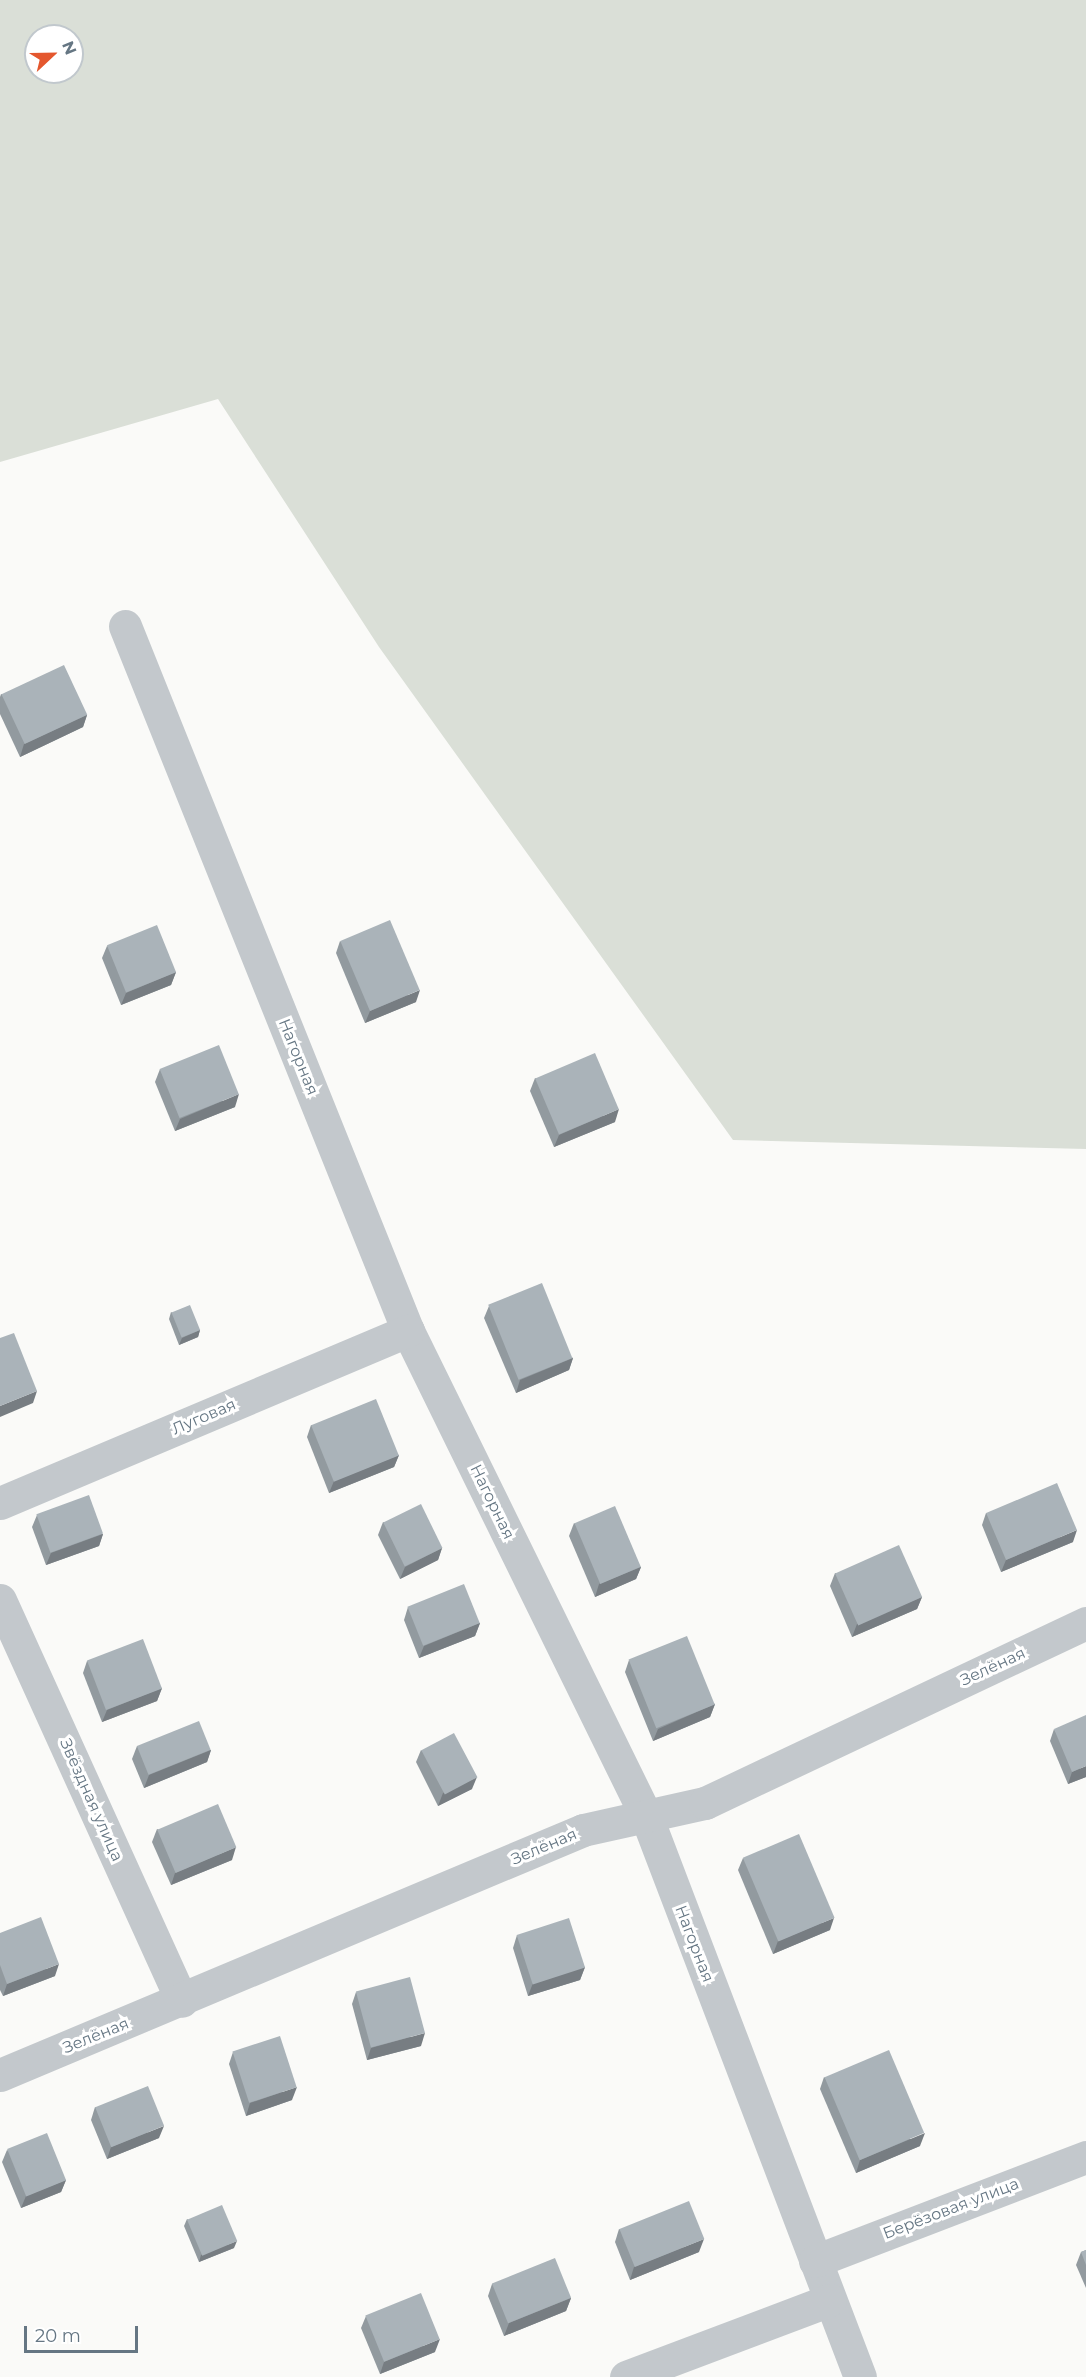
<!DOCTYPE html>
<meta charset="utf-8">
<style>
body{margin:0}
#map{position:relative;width:1086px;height:2377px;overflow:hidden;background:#fafaf8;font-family:Montserrat,sans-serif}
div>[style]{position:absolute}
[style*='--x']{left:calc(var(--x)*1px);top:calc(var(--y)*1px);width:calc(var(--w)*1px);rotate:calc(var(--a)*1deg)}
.green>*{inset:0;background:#dadfd7}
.street>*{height:33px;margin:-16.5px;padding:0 16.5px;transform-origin:16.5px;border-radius:16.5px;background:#c3c8cc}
.wall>*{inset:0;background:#929a9f}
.shaded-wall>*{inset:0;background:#777d82}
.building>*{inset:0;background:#aab3b9;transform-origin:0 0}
span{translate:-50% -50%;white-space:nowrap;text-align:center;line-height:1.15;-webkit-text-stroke:6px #fff;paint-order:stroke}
.street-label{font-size:16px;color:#657683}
.north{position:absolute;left:24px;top:24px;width:60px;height:60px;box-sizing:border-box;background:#fff;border:2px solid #c1c8cd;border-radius:50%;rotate:68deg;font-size:16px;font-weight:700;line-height:24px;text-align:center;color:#657683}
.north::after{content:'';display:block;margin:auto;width:21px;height:27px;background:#e4572e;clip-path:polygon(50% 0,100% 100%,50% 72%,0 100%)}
.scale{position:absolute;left:24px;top:2326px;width:114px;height:27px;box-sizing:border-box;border:3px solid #657683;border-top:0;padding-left:8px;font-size:18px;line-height:21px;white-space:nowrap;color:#657683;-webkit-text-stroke:4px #fff;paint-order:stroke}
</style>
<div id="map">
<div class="green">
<div style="clip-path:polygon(evenodd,0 0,1086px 0,1086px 1149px,733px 1140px,379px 647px,218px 399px,0 462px,0 0,36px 36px,72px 36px,72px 72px,36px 72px,36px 36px)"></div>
</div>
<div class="street">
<div style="--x:125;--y:626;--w:760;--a:68.13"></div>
<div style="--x:408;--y:1331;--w:542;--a:63.86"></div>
<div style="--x:647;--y:1818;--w:598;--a:69.14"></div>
<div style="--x:0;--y:1503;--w:443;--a:-22.9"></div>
<div style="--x:0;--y:1600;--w:440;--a:65.6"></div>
<div style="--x:0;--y:2075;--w:632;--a:-22.79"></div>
<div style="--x:583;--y:1830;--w:125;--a:-12.5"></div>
<div style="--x:705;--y:1803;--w:421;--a:-25.3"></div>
<div style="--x:815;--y:2261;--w:290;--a:-21"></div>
<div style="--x:626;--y:2377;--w:218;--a:-20.7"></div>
</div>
<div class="wall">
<div style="clip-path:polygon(1px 694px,87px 715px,83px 727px,20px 757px,0 714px,0 697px)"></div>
<div style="clip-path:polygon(340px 941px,416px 1002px,365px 1023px,336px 953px)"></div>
<div style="clip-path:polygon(107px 946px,176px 972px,171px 985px,121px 1005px,102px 958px)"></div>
<div style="clip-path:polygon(160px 1069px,235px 1107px,175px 1131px,155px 1082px)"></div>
<div style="clip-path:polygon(535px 1078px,615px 1122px,554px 1147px,530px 1091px)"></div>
<div style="clip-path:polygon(489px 1306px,573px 1358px,569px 1370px,516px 1393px,484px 1318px)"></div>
<div style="clip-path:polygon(171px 1312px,200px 1330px,198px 1337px,179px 1345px,169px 1319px)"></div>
<div style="clip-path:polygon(311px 1425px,399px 1455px,394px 1467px,329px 1493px,307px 1437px)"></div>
<div style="clip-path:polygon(986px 1513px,1073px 1542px,1001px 1572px,982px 1525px)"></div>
<div style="clip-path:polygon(37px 1515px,103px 1534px,99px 1546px,46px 1565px,32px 1527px)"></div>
<div style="clip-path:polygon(383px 1522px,442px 1548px,438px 1560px,400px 1579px,378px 1535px)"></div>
<div style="clip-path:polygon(574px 1523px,641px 1567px,636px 1579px,595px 1597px,569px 1536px)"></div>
<div style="clip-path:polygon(835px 1573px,922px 1597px,917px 1609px,852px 1637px,830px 1586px)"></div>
<div style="clip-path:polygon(408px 1607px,480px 1623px,475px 1636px,419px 1658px,404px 1620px)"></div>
<div style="clip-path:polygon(629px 1660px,715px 1704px,710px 1717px,653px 1741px,625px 1672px)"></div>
<div style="clip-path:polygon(87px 1661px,162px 1688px,157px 1701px,102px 1722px,83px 1673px)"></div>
<div style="clip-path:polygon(1054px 1729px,1086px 1777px,1068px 1784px,1050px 1741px)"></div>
<div style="clip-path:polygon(137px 1746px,211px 1750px,207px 1762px,144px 1788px,132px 1759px)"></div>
<div style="clip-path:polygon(421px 1750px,472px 1789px,438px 1806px,416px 1762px)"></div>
<div style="clip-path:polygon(157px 1829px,232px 1860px,171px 1885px,152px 1842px)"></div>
<div style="clip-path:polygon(743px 1858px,830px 1930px,773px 1954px,738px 1870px)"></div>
<div style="clip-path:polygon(0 1933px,55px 1976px,3px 1996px,0 1990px)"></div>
<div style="clip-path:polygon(517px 1935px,585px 1967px,580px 1980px,528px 1996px,513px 1948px)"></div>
<div style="clip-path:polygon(356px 1992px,421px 2046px,367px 2060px,352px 2004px)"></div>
<div style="clip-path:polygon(233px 2052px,292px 2100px,246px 2116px,229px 2064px)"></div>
<div style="clip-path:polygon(824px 2077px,920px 2146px,856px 2173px,820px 2089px)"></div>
<div style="clip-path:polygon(95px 2107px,159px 2138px,107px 2159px,91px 2120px)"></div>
<div style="clip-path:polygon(7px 2150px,66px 2180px,61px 2192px,21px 2208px,2px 2162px)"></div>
<div style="clip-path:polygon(187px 2219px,234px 2248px,199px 2262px,184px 2226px)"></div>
<div style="clip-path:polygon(619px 2229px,699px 2252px,630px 2280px,615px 2242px)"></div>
<div style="clip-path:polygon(1086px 2250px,1086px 2288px,1076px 2265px,1081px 2252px)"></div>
<div style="clip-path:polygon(492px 2284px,571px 2298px,566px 2311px,504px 2336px,488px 2296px)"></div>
<div style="clip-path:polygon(366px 2316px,435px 2352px,380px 2374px,361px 2328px)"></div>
</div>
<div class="shaded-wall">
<div style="clip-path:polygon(87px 715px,83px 727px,20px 757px,24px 744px)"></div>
<div style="clip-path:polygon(176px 972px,171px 985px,121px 1005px,126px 993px)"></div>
<div style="clip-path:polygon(420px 990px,416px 1002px,365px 1023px,370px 1011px)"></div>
<div style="clip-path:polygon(239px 1094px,235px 1107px,175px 1131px,180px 1119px)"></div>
<div style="clip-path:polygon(619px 1109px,615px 1122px,554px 1147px,559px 1135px)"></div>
<div style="clip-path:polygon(200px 1330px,198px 1337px,179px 1345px,182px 1338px)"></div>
<div style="clip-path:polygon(573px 1358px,569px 1370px,516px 1393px,520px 1380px)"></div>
<div style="clip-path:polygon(37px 1391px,33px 1403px,0 1417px,0 1406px)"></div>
<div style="clip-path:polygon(399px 1455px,394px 1467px,329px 1493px,334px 1481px)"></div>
<div style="clip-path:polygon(1077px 1530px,1073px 1542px,1001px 1572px,1006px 1560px)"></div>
<div style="clip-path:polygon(103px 1534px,99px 1546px,46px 1565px,51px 1553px)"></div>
<div style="clip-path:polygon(442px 1548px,438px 1560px,400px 1579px,405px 1567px)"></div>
<div style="clip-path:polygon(641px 1567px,636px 1579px,595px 1597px,599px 1584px)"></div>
<div style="clip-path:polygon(922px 1597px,917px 1609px,852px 1637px,857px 1624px)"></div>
<div style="clip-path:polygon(480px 1623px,475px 1636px,419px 1658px,424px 1646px)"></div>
<div style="clip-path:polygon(162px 1688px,157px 1701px,102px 1722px,107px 1710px)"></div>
<div style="clip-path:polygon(715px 1704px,710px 1717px,653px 1741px,658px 1729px)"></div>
<div style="clip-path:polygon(211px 1750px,207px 1762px,144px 1788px,149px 1775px)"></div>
<div style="clip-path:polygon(1086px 1766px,1086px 1777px,1068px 1784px,1072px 1772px)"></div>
<div style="clip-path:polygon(477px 1777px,472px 1789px,438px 1806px,443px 1793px)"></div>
<div style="clip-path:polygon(236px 1847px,232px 1860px,171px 1885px,175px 1873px)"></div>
<div style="clip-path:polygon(834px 1918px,830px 1930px,773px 1954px,778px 1941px)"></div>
<div style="clip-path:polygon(59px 1964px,55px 1976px,3px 1996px,7px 1984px)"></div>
<div style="clip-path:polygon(585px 1967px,580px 1980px,528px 1996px,533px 1983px)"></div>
<div style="clip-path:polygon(425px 2033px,421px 2046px,367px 2060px,371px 2048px)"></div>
<div style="clip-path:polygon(297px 2087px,292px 2100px,246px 2116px,250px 2103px)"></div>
<div style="clip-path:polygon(164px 2126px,159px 2138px,107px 2159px,111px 2147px)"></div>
<div style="clip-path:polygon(925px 2133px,920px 2146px,856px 2173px,860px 2160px)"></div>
<div style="clip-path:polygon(66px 2180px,61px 2192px,21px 2208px,26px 2196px)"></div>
<div style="clip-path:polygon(704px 2239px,699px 2252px,630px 2280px,634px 2267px)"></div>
<div style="clip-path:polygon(237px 2241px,234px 2248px,199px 2262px,201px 2255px)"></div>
<div style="clip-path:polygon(571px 2298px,566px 2311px,504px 2336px,509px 2323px)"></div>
<div style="clip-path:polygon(440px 2339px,435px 2352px,380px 2374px,384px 2362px)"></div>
</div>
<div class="building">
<div style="left:64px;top:665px;width:55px;height:69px;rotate:65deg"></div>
<div style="left:390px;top:920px;width:76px;height:54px;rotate:67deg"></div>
<div style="left:157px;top:925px;width:51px;height:54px;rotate:68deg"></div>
<div style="left:219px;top:1045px;width:53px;height:64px;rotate:68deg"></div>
<div style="left:595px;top:1053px;width:61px;height:65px;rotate:67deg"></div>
<div style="left:542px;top:1283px;width:81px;height:58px;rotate:68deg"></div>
<div style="left:190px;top:1305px;width:27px;height:20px;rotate:68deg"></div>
<div style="clip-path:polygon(14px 1333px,37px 1391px,0 1406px,0 1338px)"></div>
<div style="left:376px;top:1399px;width:61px;height:70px;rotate:68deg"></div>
<div style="left:1057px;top:1483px;width:51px;height:77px;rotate:67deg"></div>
<div style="left:89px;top:1495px;width:41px;height:56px;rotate:70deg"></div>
<div style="left:421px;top:1504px;width:49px;height:42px;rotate:64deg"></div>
<div style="left:615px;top:1506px;width:66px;height:44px;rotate:67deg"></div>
<div style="left:899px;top:1545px;width:57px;height:70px;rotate:66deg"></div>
<div style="left:464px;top:1584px;width:42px;height:61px;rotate:68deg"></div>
<div style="left:687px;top:1636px;width:74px;height:63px;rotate:68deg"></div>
<div style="left:143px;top:1639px;width:53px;height:60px;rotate:69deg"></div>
<div style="clip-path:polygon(1086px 1715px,1086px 1766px,1072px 1772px,1054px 1729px)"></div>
<div style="left:199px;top:1721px;width:31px;height:67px;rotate:68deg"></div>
<div style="left:454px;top:1733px;width:50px;height:37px;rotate:62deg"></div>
<div style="left:218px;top:1804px;width:47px;height:66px;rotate:67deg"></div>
<div style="left:799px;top:1834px;width:91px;height:61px;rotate:67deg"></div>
<div style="clip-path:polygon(41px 1917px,59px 1964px,7px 1984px,0 1965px,0 1933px)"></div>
<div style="left:569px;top:1918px;width:52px;height:55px;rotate:72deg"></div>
<div style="left:410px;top:1977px;width:58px;height:56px;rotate:75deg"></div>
<div style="left:280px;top:2036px;width:54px;height:50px;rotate:72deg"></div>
<div style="left:889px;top:2050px;width:90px;height:70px;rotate:67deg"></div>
<div style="left:148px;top:2086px;width:43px;height:57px;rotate:68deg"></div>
<div style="left:47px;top:2133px;width:51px;height:43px;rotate:68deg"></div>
<div style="left:689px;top:2201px;width:41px;height:75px;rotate:68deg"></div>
<div style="left:222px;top:2205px;width:39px;height:38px;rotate:67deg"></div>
<div style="clip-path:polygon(1086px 2250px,1086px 2265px,1081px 2252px)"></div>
<div style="left:555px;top:2258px;width:43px;height:68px;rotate:68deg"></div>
<div style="left:421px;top:2293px;width:50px;height:60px;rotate:68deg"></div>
</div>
<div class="street-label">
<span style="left:298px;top:1057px;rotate:68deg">Нагорная</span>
<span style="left:204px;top:1417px;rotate:-23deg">Луговая</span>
<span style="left:492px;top:1502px;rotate:64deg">Нагорная</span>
<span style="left:993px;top:1667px;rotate:-25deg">Зелёная</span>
<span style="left:91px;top:1800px;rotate:66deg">Звёздная улица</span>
<span style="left:544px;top:1847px;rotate:-23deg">Зелёная</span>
<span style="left:694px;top:1944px;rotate:69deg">Нагорная</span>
<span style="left:96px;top:2036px;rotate:-22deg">Зелёная</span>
<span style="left:951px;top:2209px;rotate:-21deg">Берёзовая улица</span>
</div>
<div class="north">N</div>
<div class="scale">20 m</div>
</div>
